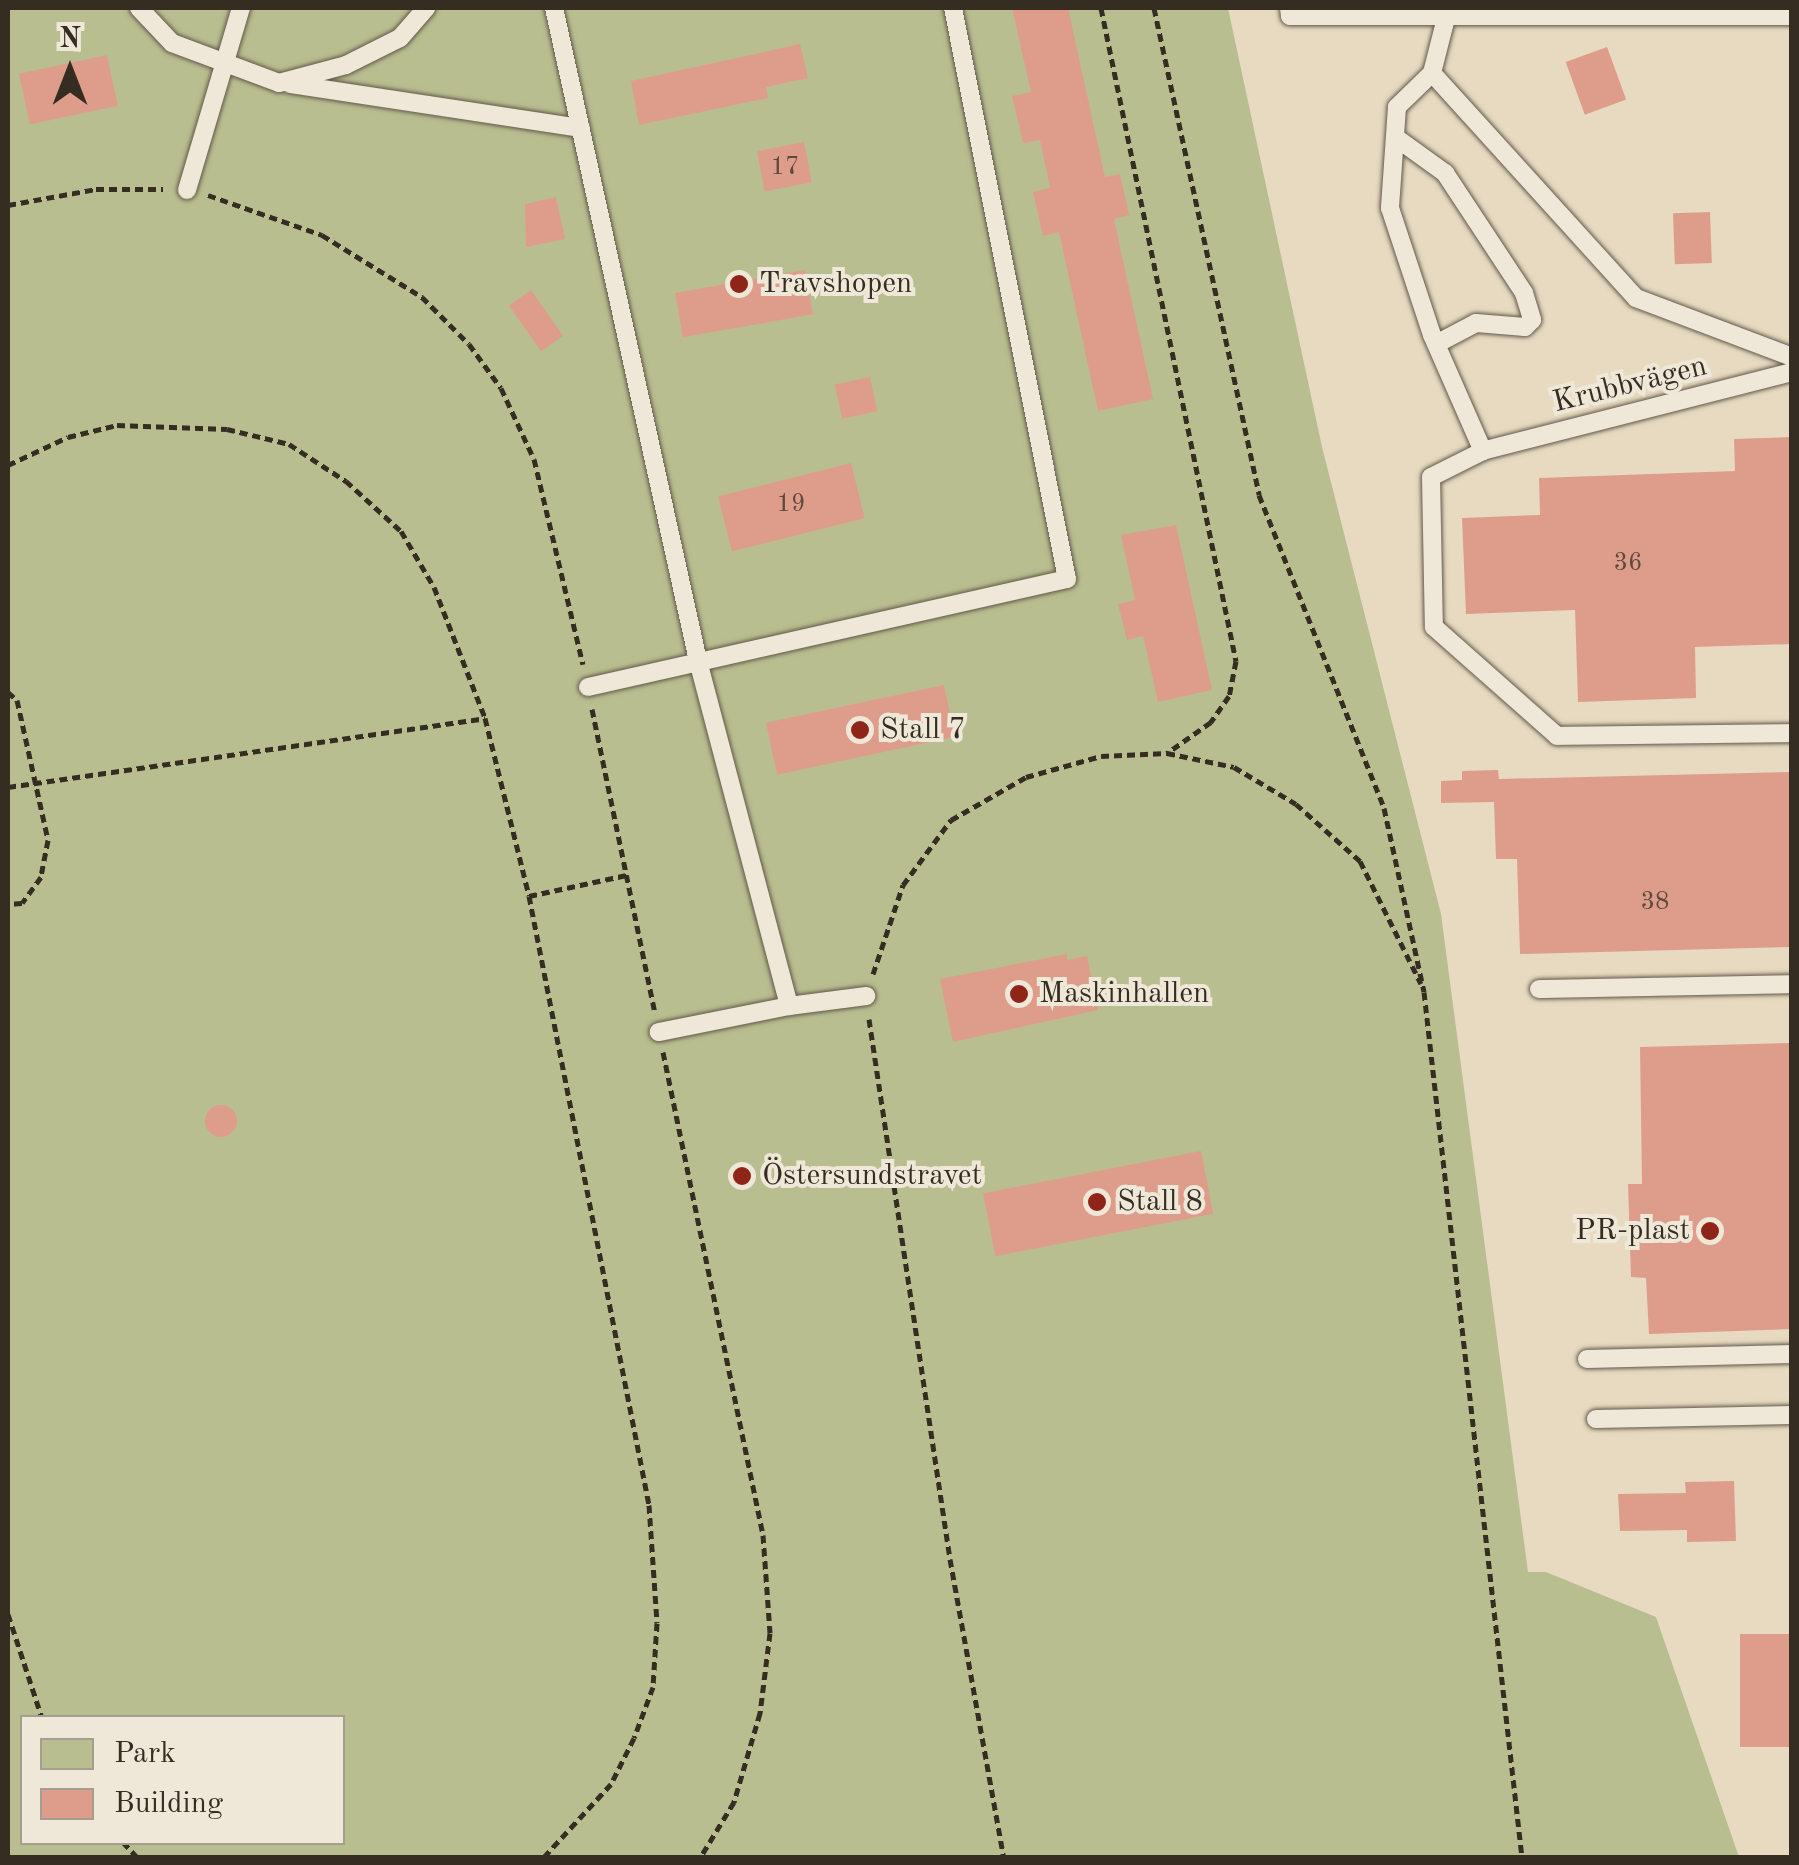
<!DOCTYPE html>
<meta charset="utf-8">
<style>
body{margin:0}
#map{position:relative;width:1799px;height:1865px;overflow:hidden;background:#e7dac1;font-family:"Old Standard TT",serif}
div>[style]{position:absolute}
[style*='--x']{left:calc(var(--x)*1px);top:calc(var(--y)*1px);width:calc(var(--w)*1px);rotate:calc(var(--a)*1deg)}
.green>*{inset:0;background:#b9be90}
.building>*{inset:0;background:#de9d8b;transform-origin:0 0}
.round{border-radius:50%}
.path>*{height:5px;margin-top:-2.5px;transform-origin:0;background:repeating-linear-gradient(90deg,#352d22 0 8px,transparent 0 13px)}
.roads{filter:drop-shadow(0 0 2px #62584a) drop-shadow(0 0 2px #62584a)}
.lane>*{height:18px;margin:-9px;padding:0 9px;transform-origin:9px;border-radius:9px;background:#efe7d7}
.dots>*{width:28px;height:28px;translate:-50% -50%;box-sizing:border-box;border:5px solid #efe7d7;border-radius:50%}
span{translate:-50% -50%;white-space:nowrap;text-align:center;line-height:1.15;-webkit-text-stroke:8px #efe7d7;paint-order:stroke}
.number-label{font-size:25px;color:#5f493c}
.number-label span{-webkit-text-stroke-width:0}
.poi-label{font-size:30px;color:#352d22}
.left{translate:0 -50%;text-align:left}
.right{translate:-100% -50%;text-align:right}
.street-label{font-size:30px;color:#352d22}
.frame{position:absolute;inset:0;border:10px solid #352d22;pointer-events:none}
.legend{position:absolute;left:20px;top:1715px;width:325px;height:130px;box-sizing:border-box;background:#efe7d7;border:2px solid #a59d8f;margin:0;padding:12px 18px;list-style:none;font-size:30px;color:#352d22}
.legend li{display:flex;align-items:center;gap:20px;height:50px}
.legend b{width:50px;border:2px solid #a59d8f}
.north{position:absolute;left:20px;top:20px;width:100px;height:100px;-webkit-text-stroke:8px #efe7d7;paint-order:stroke;rotate:0deg;font-size:28px;font-weight:700;line-height:40px;text-align:center;color:#352d22}
.north::after{content:'';display:block;margin:auto;width:35px;height:45px;background:#352d22;clip-path:polygon(50% 0,100% 100%,50% 72%,0 100%)}
</style>
<div id="map">
<div class="green">
<div style="clip-path:polygon(evenodd,8px 8px,1228px 8px,1322px 447px,1441px 914px,1528px 1572px,1546px 1572px,1656px 1617px,1739px 1857px,8px 1858px,8px 8px,22px 1718px,342px 1718px,342px 1842px,22px 1842px,22px 1718px)"></div>
</div>
<div class="building">
<div style="clip-path:polygon(1012px 8px,1068px 8px,1105px 177px,1120px 174px,1129px 215px,1114px 219px,1153px 399px,1098px 411px,1059px 232px,1043px 236px,1033px 192px,1050px 188px,1040px 140px,1023px 143px,1012px 96px,1031px 92px)"></div>
<div style="clip-path:polygon(800px 44px,808px 78px,766px 87px,768px 98px,639px 125px,631px 81px)"></div>
<div style="left:1607px;top:47px;width:56px;height:44px;rotate:70deg"></div>
<div style="left:107px;top:55px;width:52px;height:90px;rotate:78deg"></div>
<div style="left:804px;top:142px;width:41px;height:48px;rotate:79deg"></div>
<div style="clip-path:polygon(556px 197px,565px 239px,526px 247px,525px 204px)"></div>
<div style="left:1710px;top:212px;width:51px;height:37px;rotate:88deg"></div>
<div style="left:805px;top:270px;width:45px;height:132px;rotate:80deg"></div>
<div style="left:531px;top:290px;width:56px;height:27px;rotate:55deg"></div>
<div style="left:870px;top:377px;width:35px;height:36px;rotate:78deg"></div>
<div style="clip-path:polygon(1792px 437px,1792px 644px,1695px 647px,1696px 698px,1578px 702px,1575px 610px,1466px 614px,1462px 518px,1540px 515px,1539px 478px,1735px 471px,1734px 439px)"></div>
<div style="left:851px;top:463px;width:57px;height:137px;rotate:76deg"></div>
<div style="clip-path:polygon(1176px 525px,1212px 690px,1158px 702px,1143px 636px,1127px 640px,1118px 604px,1135px 600px,1121px 535px)"></div>
<div style="left:944px;top:685px;width:53px;height:182px;rotate:78deg"></div>
<div style="clip-path:polygon(1498px 770px,1499px 779px,1792px 772px,1792px 947px,1520px 954px,1517px 859px,1496px 859px,1494px 802px,1441px 803px,1441px 781px,1462px 780px,1462px 771px)"></div>
<div style="clip-path:polygon(1067px 954px,1067px 960px,1087px 956px,1098px 1010px,953px 1042px,940px 979px)"></div>
<div style="clip-path:polygon(1792px 1043px,1792px 1329px,1649px 1334px,1646px 1278px,1631px 1277px,1628px 1184px,1642px 1184px,1640px 1047px)"></div>
<div class="round" style="left:205px;top:1105px;width:32px;height:32px"></div>
<div style="left:1201px;top:1151px;width:64px;height:222px;rotate:79deg"></div>
<div style="clip-path:polygon(1734px 1481px,1736px 1541px,1687px 1542px,1687px 1530px,1620px 1531px,1618px 1494px,1686px 1493px,1685px 1482px)"></div>
<div style="left:1792px;top:1634px;width:113px;height:52px;rotate:90deg"></div>
</div>
<div class="path">
<div style="--x:1101;--y:8;--w:667;--a:78.32"></div>
<div style="--x:1236;--y:661;--w:36;--a:101"></div>
<div style="--x:1229;--y:696;--w:32;--a:125"></div>
<div style="--x:1211;--y:722;--w:54;--a:144.8"></div>
<div style="--x:1154;--y:8;--w:498;--a:77.8"></div>
<div style="--x:1259;--y:495;--w:337;--a:68.2"></div>
<div style="--x:1384;--y:808;--w:188;--a:77.7"></div>
<div style="--x:1424;--y:992;--w:872;--a:83.54"></div>
<div style="--x:208;--y:195;--w:121;--a:19.3"></div>
<div style="--x:322;--y:235;--w:118;--a:31.8"></div>
<div style="--x:422;--y:297;--w:66;--a:45"></div>
<div style="--x:469;--y:344;--w:54;--a:54"></div>
<div style="--x:501;--y:388;--w:78;--a:65.1"></div>
<div style="--x:534;--y:459;--w:211;--a:76.6"></div>
<div style="--x:8;--y:205;--w:89;--a:-10.3"></div>
<div style="--x:96;--y:189;--w:67;--a:0"></div>
<div style="--x:8;--y:465;--w:66;--a:-25"></div>
<div style="--x:68;--y:437;--w:50;--a:-13.8"></div>
<div style="--x:117;--y:425;--w:110;--a:2.1"></div>
<div style="--x:227;--y:429;--w:64;--a:13.6"></div>
<div style="--x:289;--y:444;--w:68;--a:33"></div>
<div style="--x:346;--y:481;--w:74;--a:42.3"></div>
<div style="--x:401;--y:531;--w:65;--a:59.5"></div>
<div style="--x:434;--y:587;--w:141;--a:68.7"></div>
<div style="--x:485;--y:718;--w:183;--a:76.1"></div>
<div style="--x:529;--y:896;--w:621;--a:78.85"></div>
<div style="--x:649;--y:1505;--w:118;--a:86.1"></div>
<div style="--x:657;--y:1623;--w:64;--a:93.6"></div>
<div style="--x:653;--y:1687;--w:54;--a:110.4"></div>
<div style="--x:634;--y:1738;--w:51;--a:116.6"></div>
<div style="--x:611;--y:1784;--w:100;--a:132.6"></div>
<div style="--x:8;--y:692;--w:12;--a:42"></div>
<div style="--x:17;--y:700;--w:143;--a:77.5"></div>
<div style="--x:48;--y:840;--w:38;--a:101"></div>
<div style="--x:41;--y:877;--w:32;--a:126"></div>
<div style="--x:22;--y:903;--w:14;--a:176"></div>
<div style="--x:592;--y:709;--w:309;--a:78.3"></div>
<div style="--x:8;--y:787;--w:482;--a:-8.2"></div>
<div style="--x:529;--y:896;--w:100;--a:-12.1"></div>
<div style="--x:873;--y:974;--w:94;--a:-71.4"></div>
<div style="--x:903;--y:885;--w:81;--a:-53.6"></div>
<div style="--x:951;--y:820;--w:86;--a:-29.8"></div>
<div style="--x:1026;--y:777;--w:78;--a:-15.6"></div>
<div style="--x:1101;--y:756;--w:66;--a:-2.6"></div>
<div style="--x:1167;--y:753;--w:68;--a:11.8"></div>
<div style="--x:1234;--y:767;--w:72;--a:30.8"></div>
<div style="--x:1296;--y:804;--w:86;--a:41.7"></div>
<div style="--x:1360;--y:861;--w:137;--a:63.6"></div>
<div style="--x:869;--y:1019;--w:546;--a:81.47"></div>
<div style="--x:950;--y:1559;--w:304;--a:79.8"></div>
<div style="--x:663;--y:1052;--w:493;--a:78.3"></div>
<div style="--x:763;--y:1535;--w:98;--a:85.9"></div>
<div style="--x:770;--y:1633;--w:81;--a:97.1"></div>
<div style="--x:760;--y:1713;--w:93;--a:106.3"></div>
<div style="--x:734;--y:1802;--w:66;--a:121.3"></div>
<div style="--x:8;--y:1614;--w:109;--a:71.9"></div>
<div style="--x:123;--y:1842;--w:22;--a:47"></div>
</div>
<div class="roads">
<div class="lane">
<div style="--x:139;--y:8;--w:48;--a:46.7"></div>
<div style="--x:172;--y:43;--w:114;--a:20.5"></div>
<div style="--x:279;--y:83;--w:69;--a:-15"></div>
<div style="--x:346;--y:65;--w:60;--a:-26.6"></div>
<div style="--x:400;--y:38;--w:40;--a:-49"></div>
<div style="--x:554;--y:8;--w:669;--a:77.56"></div>
<div style="--x:698;--y:661;--w:357;--a:75.2"></div>
<div style="--x:789;--y:1006;--w:133;--a:168.7"></div>
<div style="--x:1289;--y:8;--w:8;--a:83"></div>
<div style="--x:1290;--y:16;--w:502;--a:0"></div>
<div style="--x:1446;--y:18;--w:57;--a:104.3"></div>
<div style="--x:1432;--y:73;--w:49;--a:135.8"></div>
<div style="--x:1397;--y:107;--w:101;--a:94"></div>
<div style="--x:1390;--y:208;--w:134;--a:71.7"></div>
<div style="--x:1432;--y:335;--w:127;--a:66.3"></div>
<div style="--x:1432;--y:73;--w:304;--a:47.8"></div>
<div style="--x:1636;--y:298;--w:167;--a:20.7"></div>
<div style="--x:290;--y:84;--w:294;--a:8.6"></div>
<div style="--x:1395;--y:137;--w:62;--a:35.8"></div>
<div style="--x:1445;--y:173;--w:144;--a:56.6"></div>
<div style="--x:1524;--y:293;--w:28;--a:73"></div>
<div style="--x:1532;--y:320;--w:10;--a:135"></div>
<div style="--x:1525;--y:327;--w:49;--a:-175.3"></div>
<div style="--x:1476;--y:323;--w:45;--a:152.3"></div>
<div style="--x:187;--y:190;--w:190;--a:-73.5"></div>
<div style="--x:1792;--y:372;--w:319;--a:165.7"></div>
<div style="--x:1483;--y:451;--w:58;--a:153.4"></div>
<div style="--x:1431;--y:477;--w:150;--a:88.9"></div>
<div style="--x:1434;--y:627;--w:164;--a:41.5"></div>
<div style="--x:1557;--y:736;--w:235;--a:-0.7"></div>
<div style="--x:588;--y:687;--w:491;--a:-12.7"></div>
<div style="--x:1067;--y:579;--w:582;--a:-101.29"></div>
<div style="--x:1539;--y:989;--w:253;--a:-1.1"></div>
<div style="--x:789;--y:1006;--w:78;--a:-7.4"></div>
<div style="--x:1587;--y:1359;--w:205;--a:-1.4"></div>
<div style="--x:1596;--y:1419;--w:196;--a:-1.2"></div>
</div>
</div>
<div class="dots">
<div style="left:739px;top:284px;background:#8f2418"></div>
<div style="left:860px;top:730px;background:#8f2418"></div>
<div style="left:1019px;top:994px;background:#8f2418"></div>
<div style="left:742px;top:1176px;background:#8f2418"></div>
<div style="left:1097px;top:1202px;background:#8f2418"></div>
<div style="left:1710px;top:1231px;background:#8f2418"></div>
</div>
<div class="number-label">
<span style="left:785px;top:168px">17</span>
<span style="left:791px;top:505px">19</span>
<span style="left:1628px;top:564px">36</span>
<span style="left:1655px;top:903px">38</span>
</div>
<div class="poi-label">
<span class="left" style="left:759px;top:284px">Travshopen</span>
<span class="left" style="left:880px;top:730px">Stall 7</span>
<span class="left" style="left:1039px;top:994px">Maskinhallen</span>
<span class="left" style="left:762px;top:1176px">Östersundstravet</span>
<span class="left" style="left:1117px;top:1202px">Stall 8</span>
<span class="right" style="left:1690px;top:1231px">PR-plast</span>
</div>
<div class="street-label">
<span style="left:1630px;top:385px;rotate:-14deg">Krubbvägen</span>
</div>
<div class="frame"></div>
<ul class="legend">
<li><b style="height:28px;background:#b9be90"></b>Park</li>
<li><b style="height:28px;background:#de9d8b"></b>Building</li>
</ul>
<div class="north">N</div>
</div>
